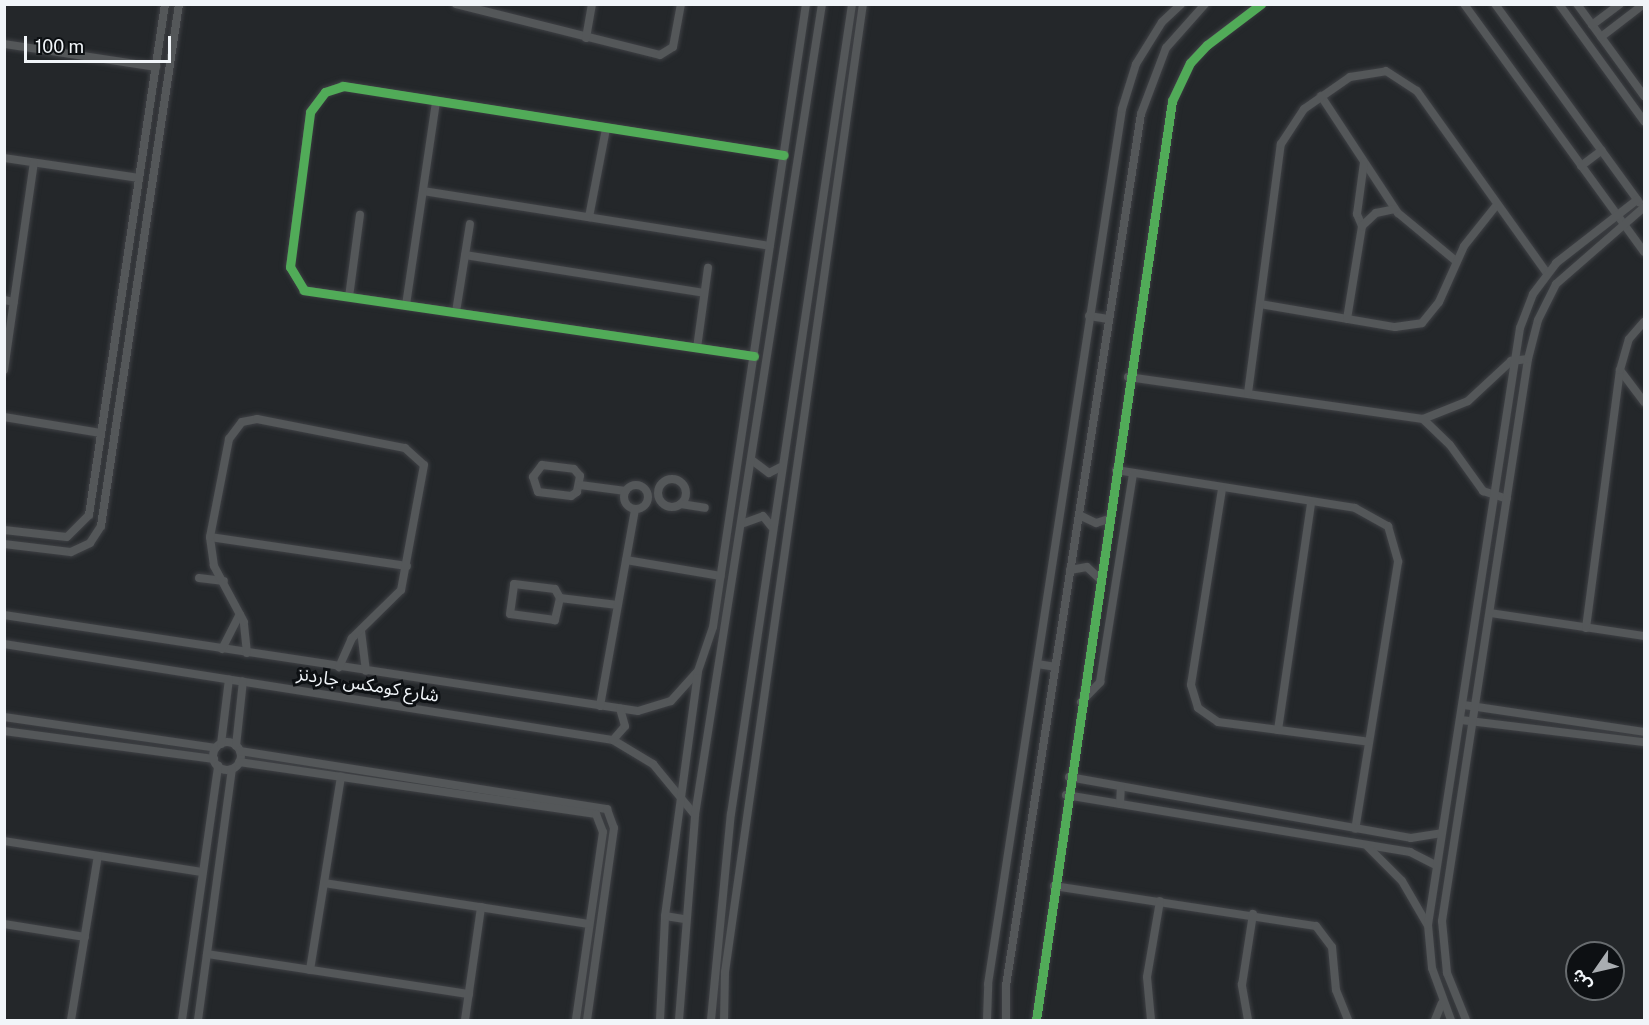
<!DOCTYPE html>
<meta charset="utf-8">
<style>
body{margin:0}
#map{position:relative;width:1649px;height:1025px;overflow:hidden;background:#24272a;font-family:"Public Sans","Noto Sans Arabic",sans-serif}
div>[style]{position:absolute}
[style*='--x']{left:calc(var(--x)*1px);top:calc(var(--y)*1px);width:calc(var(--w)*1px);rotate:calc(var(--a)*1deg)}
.roads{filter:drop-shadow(0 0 2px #3f4145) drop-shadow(0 0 2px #3f4145)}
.street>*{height:8px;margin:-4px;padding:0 4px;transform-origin:4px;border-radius:4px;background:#545759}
.street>.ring{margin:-4px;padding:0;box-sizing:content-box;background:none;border:8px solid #545759;border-radius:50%}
.cycleway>*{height:9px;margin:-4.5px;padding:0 4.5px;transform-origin:4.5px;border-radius:4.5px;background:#51ab58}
span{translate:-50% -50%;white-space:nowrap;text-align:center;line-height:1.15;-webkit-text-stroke:6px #0d1013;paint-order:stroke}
.street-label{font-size:18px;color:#f1f5f9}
.frame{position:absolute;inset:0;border:6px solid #f1f5f9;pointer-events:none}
.north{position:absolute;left:1565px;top:941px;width:60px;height:60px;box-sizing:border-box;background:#0d1013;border:2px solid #686c6f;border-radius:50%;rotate:236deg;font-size:16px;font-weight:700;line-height:24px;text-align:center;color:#f1f5f9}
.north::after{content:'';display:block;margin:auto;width:21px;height:27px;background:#a9adb1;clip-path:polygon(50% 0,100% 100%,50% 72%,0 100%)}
.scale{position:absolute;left:24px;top:36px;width:147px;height:27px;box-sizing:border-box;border:3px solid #f1f5f9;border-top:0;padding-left:8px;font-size:18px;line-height:21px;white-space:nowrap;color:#f1f5f9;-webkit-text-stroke:4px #0d1013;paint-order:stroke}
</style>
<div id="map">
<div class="roads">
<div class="street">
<div style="--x:456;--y:4;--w:210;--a:14"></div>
<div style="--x:660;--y:55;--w:15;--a:-32"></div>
<div style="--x:673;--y:47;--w:44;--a:-79.5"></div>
<div style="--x:1464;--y:4;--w:306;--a:54"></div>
<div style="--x:1495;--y:4;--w:245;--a:54"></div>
<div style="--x:1559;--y:4;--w:145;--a:54"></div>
<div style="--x:1577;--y:4;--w:114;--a:53.9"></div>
<div style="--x:1592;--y:25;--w:35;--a:-37"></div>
<div style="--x:1601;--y:37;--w:54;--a:-37.5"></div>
<div style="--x:586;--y:38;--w:35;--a:-80"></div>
<div style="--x:4;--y:44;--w:154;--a:8.6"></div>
<div style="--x:1321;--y:96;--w:140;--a:56.7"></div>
<div style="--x:1398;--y:213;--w:75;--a:39.6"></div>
<div style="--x:4;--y:158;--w:136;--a:8.4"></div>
<div style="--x:1581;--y:166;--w:26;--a:-37"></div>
<div style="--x:423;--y:191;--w:351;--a:9"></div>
<div style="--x:589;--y:217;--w:90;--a:-79.1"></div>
<div style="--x:1362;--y:226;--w:13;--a:-113"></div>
<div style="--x:1357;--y:214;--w:52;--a:-82.3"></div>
<div style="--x:465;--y:255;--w:242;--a:9"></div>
<div style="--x:349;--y:297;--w:83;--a:-82.4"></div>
<div style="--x:4;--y:300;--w:10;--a:11"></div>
<div style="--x:1260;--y:304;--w:137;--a:9.7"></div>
<div style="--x:1395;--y:327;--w:27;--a:-8"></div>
<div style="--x:1422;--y:323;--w:27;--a:-51"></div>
<div style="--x:1439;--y:302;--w:61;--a:-65.9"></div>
<div style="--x:1464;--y:246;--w:50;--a:-51.5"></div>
<div style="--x:406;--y:305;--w:206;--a:-81.6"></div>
<div style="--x:456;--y:312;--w:89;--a:-81"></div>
<div style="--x:1089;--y:316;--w:18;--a:9"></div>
<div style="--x:1347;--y:319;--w:94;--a:-80.8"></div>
<div style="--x:1362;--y:226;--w:19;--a:-43"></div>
<div style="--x:1376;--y:213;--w:19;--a:-12"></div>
<div style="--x:697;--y:348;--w:81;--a:-82.2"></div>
<div style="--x:754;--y:356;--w:455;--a:-171.7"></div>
<div style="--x:304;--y:290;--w:27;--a:-121"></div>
<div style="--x:290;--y:267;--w:156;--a:-82.6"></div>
<div style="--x:310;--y:112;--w:25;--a:-53"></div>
<div style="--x:325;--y:92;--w:19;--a:-18"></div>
<div style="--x:343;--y:86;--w:446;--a:8.9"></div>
<div style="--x:4;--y:370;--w:209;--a:-81.8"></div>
<div style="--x:1620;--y:370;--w:40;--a:53"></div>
<div style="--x:1128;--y:377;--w:298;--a:8.1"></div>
<div style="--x:1423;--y:419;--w:48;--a:-21.8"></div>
<div style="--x:1468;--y:401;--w:59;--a:-42.9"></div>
<div style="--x:1511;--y:361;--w:17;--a:-7"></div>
<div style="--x:1248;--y:393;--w:251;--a:-82.5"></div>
<div style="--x:1281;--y:144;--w:42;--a:-56.7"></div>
<div style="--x:1304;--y:109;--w:56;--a:-34.8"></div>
<div style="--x:1350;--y:77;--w:36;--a:-9"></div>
<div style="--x:1386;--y:71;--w:37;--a:33"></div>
<div style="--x:1417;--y:91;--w:224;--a:54.5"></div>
<div style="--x:4;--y:417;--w:98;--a:9.4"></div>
<div style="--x:1423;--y:419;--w:37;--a:44"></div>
<div style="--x:1450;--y:445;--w:57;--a:54.3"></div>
<div style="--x:1483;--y:491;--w:25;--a:18"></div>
<div style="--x:753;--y:461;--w:20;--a:37"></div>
<div style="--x:769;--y:473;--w:13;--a:-27"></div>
<div style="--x:542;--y:465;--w:32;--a:7"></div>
<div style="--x:574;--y:469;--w:9;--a:49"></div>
<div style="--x:580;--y:476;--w:16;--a:101"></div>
<div style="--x:577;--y:492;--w:7;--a:146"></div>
<div style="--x:571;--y:496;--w:33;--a:-173"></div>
<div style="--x:538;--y:492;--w:16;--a:-108"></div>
<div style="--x:533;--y:477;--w:15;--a:-53"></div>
<div style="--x:1116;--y:470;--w:242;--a:9"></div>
<div style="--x:1355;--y:508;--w:38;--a:29"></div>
<div style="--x:1388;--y:526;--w:37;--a:74"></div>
<div style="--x:1398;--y:562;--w:270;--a:99.1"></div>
<div class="ring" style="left:658px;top:479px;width:20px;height:20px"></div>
<div style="--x:580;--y:485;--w:46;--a:7.4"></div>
<div class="ring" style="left:624px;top:485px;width:16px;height:16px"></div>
<div style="--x:1222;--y:489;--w:198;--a:99"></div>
<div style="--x:1191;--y:685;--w:24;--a:73"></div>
<div style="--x:1198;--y:708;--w:24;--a:35"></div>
<div style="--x:1218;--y:722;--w:152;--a:7.5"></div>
<div style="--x:681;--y:504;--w:24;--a:9"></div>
<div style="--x:1079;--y:515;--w:19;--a:25"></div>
<div style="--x:1096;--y:523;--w:14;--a:-17"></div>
<div style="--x:744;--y:523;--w:20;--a:-20"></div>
<div style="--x:763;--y:516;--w:14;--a:51"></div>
<div style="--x:4;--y:530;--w:63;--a:6.3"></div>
<div style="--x:67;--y:537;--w:31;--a:-45"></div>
<div style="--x:89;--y:515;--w:517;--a:-81.54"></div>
<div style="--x:210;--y:537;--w:199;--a:8.4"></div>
<div style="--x:4;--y:544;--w:67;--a:6.8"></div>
<div style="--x:71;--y:552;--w:21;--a:-25"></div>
<div style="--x:90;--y:543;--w:20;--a:-57"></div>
<div style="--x:101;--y:526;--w:528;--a:-81.5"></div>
<div style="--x:626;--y:560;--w:96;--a:9.6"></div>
<div style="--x:1070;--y:570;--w:17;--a:-10"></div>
<div style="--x:1087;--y:567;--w:18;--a:43"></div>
<div style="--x:199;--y:578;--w:25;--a:7"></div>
<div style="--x:514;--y:584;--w:41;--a:7"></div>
<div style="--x:555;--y:589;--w:10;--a:61"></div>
<div style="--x:560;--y:598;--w:23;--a:103"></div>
<div style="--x:555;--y:620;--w:45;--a:-172.4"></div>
<div style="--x:510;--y:614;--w:30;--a:-82"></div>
<div style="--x:560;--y:598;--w:58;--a:6.9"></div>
<div style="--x:1490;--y:613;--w:156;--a:8.5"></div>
<div style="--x:4;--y:615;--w:641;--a:8.61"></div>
<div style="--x:638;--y:711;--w:34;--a:-17"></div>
<div style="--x:671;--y:701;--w:39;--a:-48"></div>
<div style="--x:1586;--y:628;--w:260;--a:-82.5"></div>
<div style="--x:1620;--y:370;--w:32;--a:-74"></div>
<div style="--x:1629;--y:339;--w:23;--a:-49"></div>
<div style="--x:361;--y:631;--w:40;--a:82.9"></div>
<div style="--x:4;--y:644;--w:617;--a:8.96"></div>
<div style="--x:613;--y:740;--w:47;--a:31"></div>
<div style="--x:653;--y:764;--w:66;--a:50.5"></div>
<div style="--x:222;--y:649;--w:39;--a:-63"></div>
<div style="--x:247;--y:653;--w:31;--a:-96"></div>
<div style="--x:244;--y:622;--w:64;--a:-118.2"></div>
<div style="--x:214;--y:566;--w:29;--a:-98"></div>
<div style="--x:210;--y:537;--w:100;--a:-79"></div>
<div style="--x:229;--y:439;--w:21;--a:-53"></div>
<div style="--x:242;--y:422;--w:15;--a:-11"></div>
<div style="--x:257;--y:419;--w:151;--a:11.1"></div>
<div style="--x:405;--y:448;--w:25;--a:42"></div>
<div style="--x:424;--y:465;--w:127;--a:100.4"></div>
<div style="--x:401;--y:590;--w:69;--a:135.6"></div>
<div style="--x:352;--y:638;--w:32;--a:114"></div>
<div style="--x:1037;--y:664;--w:18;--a:9"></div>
<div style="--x:1081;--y:702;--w:28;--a:-46"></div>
<div style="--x:1100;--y:682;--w:211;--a:-81"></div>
<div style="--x:1464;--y:705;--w:182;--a:8.5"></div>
<div style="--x:600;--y:706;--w:200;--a:-79.9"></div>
<div style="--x:4;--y:717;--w:214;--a:8.3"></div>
<div style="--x:1461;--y:720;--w:184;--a:6.9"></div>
<div style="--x:1278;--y:730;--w:229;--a:-81.7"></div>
<div style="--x:4;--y:731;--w:212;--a:7.6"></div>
<div style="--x:613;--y:740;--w:18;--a:-49"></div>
<div style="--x:625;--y:726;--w:18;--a:-106"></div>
<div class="ring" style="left:213px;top:742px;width:20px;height:20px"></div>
<div style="--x:221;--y:744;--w:65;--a:-83"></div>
<div style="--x:236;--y:746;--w:65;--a:-83.9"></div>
<div style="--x:240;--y:751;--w:372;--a:9"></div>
<div style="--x:607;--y:809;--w:20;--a:70"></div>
<div style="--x:614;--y:828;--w:194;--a:98"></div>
<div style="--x:239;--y:762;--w:361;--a:8.3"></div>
<div style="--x:596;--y:814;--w:19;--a:69"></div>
<div style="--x:603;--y:832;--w:190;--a:98.2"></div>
<div style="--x:1069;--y:777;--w:347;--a:10.1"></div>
<div style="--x:1411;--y:838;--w:31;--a:-9"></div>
<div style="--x:1066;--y:795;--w:349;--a:9.4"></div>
<div style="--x:1410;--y:852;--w:30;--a:27"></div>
<div style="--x:1120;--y:804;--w:17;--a:-87"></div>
<div style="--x:4;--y:841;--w:201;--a:8.9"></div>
<div style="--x:1367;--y:846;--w:49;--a:45"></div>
<div style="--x:1402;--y:881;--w:50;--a:59.8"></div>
<div style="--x:324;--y:883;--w:268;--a:8.8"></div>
<div style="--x:1054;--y:886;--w:265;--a:8.7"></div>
<div style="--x:1316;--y:926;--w:26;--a:53"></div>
<div style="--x:1332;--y:947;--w:43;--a:84.7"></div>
<div style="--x:1336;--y:990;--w:32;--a:68"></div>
<div style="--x:665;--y:916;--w:20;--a:9"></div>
<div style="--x:4;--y:924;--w:82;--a:9.1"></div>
<div style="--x:207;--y:954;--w:265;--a:8.7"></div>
<div style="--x:310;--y:970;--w:196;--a:-80.9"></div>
<div style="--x:71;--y:1020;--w:166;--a:-80.7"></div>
<div style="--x:182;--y:1020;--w:257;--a:-81.9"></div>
<div style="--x:198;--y:1020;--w:253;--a:-82.3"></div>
<div style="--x:465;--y:1020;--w:114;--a:-81.9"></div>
<div style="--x:660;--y:1020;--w:104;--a:-87.2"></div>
<div style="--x:665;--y:916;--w:247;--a:-82.3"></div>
<div style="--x:698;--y:671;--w:46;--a:-71.2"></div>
<div style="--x:713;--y:627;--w:630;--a:-81.51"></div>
<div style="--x:679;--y:1020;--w:206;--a:-85.5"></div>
<div style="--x:695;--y:815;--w:821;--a:-81.1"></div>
<div style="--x:711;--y:1020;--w:207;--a:-84.5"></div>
<div style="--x:731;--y:814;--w:819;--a:-81.5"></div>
<div style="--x:724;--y:1020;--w:48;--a:-88.8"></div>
<div style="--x:725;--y:972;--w:978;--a:-81.89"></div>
<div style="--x:987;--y:1020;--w:36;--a:-88"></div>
<div style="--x:988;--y:984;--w:885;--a:-81.29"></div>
<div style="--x:1122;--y:109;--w:47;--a:-72.7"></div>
<div style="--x:1136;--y:64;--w:49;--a:-58.2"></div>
<div style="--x:1162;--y:22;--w:26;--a:-43"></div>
<div style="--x:1006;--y:1020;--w:34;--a:-90"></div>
<div style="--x:1006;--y:986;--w:882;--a:-81.2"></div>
<div style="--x:1141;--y:114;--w:71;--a:-69.3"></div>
<div style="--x:1166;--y:48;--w:59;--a:-48.4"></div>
<div style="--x:1036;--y:1020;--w:929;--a:-81.58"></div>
<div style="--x:1172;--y:101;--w:42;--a:-64.7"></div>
<div style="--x:1190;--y:63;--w:25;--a:-47"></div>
<div style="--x:1207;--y:45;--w:68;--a:-37.2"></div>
<div style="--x:1151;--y:1020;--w:43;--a:-95.3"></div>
<div style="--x:1147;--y:977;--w:77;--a:-80.3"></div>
<div style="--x:1248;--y:1020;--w:36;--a:-100"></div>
<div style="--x:1242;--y:985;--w:72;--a:-81.2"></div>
<div style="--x:1435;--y:1020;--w:18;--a:-68"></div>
<div style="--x:1451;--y:1020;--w:55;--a:-110.1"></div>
<div style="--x:1432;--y:968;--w:43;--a:-95.3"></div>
<div style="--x:1428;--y:925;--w:604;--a:-81.24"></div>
<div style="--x:1520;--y:328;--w:36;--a:-69"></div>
<div style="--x:1533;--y:294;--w:39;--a:-53"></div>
<div style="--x:1556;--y:263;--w:103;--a:-37.9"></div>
<div style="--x:1466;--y:1020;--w:51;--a:-112"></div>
<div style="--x:1447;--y:973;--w:52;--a:-95.5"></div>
<div style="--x:1442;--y:921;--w:569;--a:-81.3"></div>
<div style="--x:1528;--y:359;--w:40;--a:-75.6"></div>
<div style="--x:1538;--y:320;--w:40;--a:-63.4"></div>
<div style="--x:1556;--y:284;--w:116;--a:-41.1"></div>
</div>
</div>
<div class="cycleway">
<div style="--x:754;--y:356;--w:455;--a:-171.7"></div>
<div style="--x:304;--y:290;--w:27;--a:-121"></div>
<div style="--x:290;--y:267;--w:156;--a:-82.6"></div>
<div style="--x:310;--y:112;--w:25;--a:-53"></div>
<div style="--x:325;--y:92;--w:19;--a:-18"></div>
<div style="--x:343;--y:86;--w:446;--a:8.9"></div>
<div style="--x:1036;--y:1020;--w:929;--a:-81.58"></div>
<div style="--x:1172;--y:101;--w:42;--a:-64.7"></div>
<div style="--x:1190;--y:63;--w:25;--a:-47"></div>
<div style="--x:1207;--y:45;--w:68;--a:-37.2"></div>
</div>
<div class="street-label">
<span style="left:368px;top:685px;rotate:9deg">شارع كومكس جاردنز</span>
</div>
<div class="frame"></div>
<div class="north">ش</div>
<div class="scale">100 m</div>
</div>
